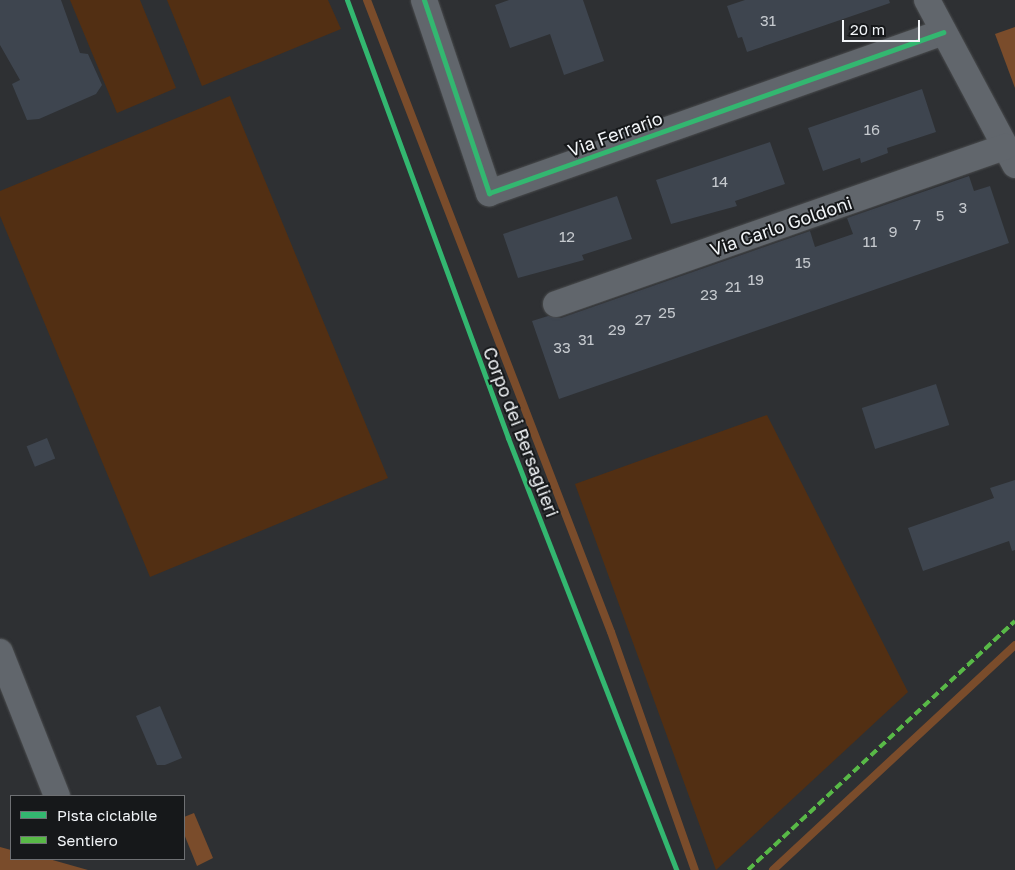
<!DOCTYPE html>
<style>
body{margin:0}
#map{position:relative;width:1015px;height:870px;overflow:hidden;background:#2e3033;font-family:"Golos Text",sans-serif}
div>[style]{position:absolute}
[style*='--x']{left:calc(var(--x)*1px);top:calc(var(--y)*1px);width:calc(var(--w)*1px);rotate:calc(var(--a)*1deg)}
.green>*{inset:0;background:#522f13}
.water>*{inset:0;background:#7a4c2b}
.stream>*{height:8px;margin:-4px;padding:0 4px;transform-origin:4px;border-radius:4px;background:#7a4c2b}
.building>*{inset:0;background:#3e454f;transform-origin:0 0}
.roads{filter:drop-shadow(0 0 1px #4a4c4e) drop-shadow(0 0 1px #4a4c4e)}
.minor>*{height:26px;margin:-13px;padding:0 13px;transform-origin:13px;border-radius:13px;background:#61666c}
.quiet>*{height:4px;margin-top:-2px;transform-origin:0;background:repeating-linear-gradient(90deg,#58b947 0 8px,transparent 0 12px)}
.cycleway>*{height:5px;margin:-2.5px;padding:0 2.5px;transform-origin:2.5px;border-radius:2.5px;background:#33b770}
span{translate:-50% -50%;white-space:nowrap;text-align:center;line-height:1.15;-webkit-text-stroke:4px #16181a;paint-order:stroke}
.number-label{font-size:15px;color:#c5c9ce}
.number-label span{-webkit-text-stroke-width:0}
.street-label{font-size:18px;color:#f2f5f8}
.legend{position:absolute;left:10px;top:795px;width:175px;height:65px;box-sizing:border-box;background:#16181a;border:1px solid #6e7073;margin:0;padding:6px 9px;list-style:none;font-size:15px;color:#f2f5f8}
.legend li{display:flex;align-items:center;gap:10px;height:25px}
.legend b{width:25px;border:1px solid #6e7073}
.scale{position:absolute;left:842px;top:20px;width:78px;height:22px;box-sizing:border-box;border:2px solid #f2f5f8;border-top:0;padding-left:6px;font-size:15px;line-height:18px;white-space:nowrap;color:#f2f5f8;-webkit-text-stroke:4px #16181a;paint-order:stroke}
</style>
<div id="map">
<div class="green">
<div style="clip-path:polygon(70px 0,140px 0,176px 88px,117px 113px)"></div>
<div style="clip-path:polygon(167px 0,328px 0,341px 29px,202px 86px)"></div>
<div style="clip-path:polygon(230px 96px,388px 478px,150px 577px,0 216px,0 191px)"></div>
<div style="clip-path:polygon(767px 415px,908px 692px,716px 870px,575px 484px)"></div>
</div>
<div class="water">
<div style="clip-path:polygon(1015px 27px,1015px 88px,995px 34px)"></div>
<div style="clip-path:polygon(194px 813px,213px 858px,197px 866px,184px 834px,184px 817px)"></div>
<div style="clip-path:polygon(0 847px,11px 850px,11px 859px,49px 859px,88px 870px,0 870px)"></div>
</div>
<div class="stream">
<div style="--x:367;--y:0;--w:677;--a:68.89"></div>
<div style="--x:611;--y:632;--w:252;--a:70.6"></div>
<div style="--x:773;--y:870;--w:330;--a:-42.9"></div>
</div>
<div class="building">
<div style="clip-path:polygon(0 0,61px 0,80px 53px,88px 54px,102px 85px,96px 94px,39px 119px,27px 120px,12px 84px,20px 80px,0 45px)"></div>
<div style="clip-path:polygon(509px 0,583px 0,604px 61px,564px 75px,550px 34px,510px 48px,495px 5px)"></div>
<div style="clip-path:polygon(745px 0,889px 0,890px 3px,747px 52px,742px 37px,738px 38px,727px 6px)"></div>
<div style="clip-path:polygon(922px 89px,936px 132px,887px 148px,888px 153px,861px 163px,860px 158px,823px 171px,808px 128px)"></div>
<div style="clip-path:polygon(770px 142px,785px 184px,735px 201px,737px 206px,671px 224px,656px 180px)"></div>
<div style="clip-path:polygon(969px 176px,974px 191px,990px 186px,1009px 243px,559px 399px,532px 321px,548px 316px,561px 318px,810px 231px,815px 247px,853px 234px,847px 218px)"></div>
<div style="clip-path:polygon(617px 196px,632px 239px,582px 255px,584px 260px,518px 278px,503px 234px)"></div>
<div style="left:936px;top:384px;width:43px;height:78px;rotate:72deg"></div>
<div style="left:47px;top:438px;width:22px;height:22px;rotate:68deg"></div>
<div style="clip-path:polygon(1015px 480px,1015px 550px,1012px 551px,1009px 541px,923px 571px,908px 528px,994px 498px,990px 488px)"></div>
<div style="clip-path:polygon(160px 706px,182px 758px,165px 765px,157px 765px,136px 716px)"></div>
</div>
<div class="roads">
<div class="minor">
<div style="--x:424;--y:0;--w:204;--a:71.4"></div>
<div style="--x:489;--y:193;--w:482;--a:-19.5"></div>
<div style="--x:927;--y:0;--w:187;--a:61.9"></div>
<div style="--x:556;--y:304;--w:476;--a:-19.3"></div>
<div style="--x:0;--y:652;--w:155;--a:68.4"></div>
</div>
</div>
<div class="quiet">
<div style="--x:748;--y:870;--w:365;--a:-43"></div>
</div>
<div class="cycleway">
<div style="--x:347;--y:0;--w:467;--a:69.8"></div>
<div style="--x:508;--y:438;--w:464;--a:68.7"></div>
<div style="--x:424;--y:0;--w:204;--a:71.4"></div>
<div style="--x:489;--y:193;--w:482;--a:-19.5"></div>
</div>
<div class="number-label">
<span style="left:768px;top:21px">31</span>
<span style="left:872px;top:130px">16</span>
<span style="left:720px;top:182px">14</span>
<span style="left:963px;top:208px">3</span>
<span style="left:940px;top:216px">5</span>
<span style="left:917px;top:225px">7</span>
<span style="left:893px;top:232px">9</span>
<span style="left:567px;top:237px">12</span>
<span style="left:870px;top:242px">11</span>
<span style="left:803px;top:263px">15</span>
<span style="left:756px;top:280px">19</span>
<span style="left:733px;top:287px">21</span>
<span style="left:709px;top:295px">23</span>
<span style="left:667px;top:313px">25</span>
<span style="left:643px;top:320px">27</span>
<span style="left:617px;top:330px">29</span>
<span style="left:586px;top:340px">31</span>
<span style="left:562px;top:348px">33</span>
</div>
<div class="street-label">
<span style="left:615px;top:134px;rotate:-20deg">Via Ferrario</span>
<span style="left:781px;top:226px;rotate:-19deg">Via Carlo Goldoni</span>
<span style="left:521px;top:432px;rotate:69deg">Corpo dei Bersaglieri</span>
</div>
<ul class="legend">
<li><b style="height:6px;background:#33b770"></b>Pista ciclabile</li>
<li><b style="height:6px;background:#58b947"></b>Sentiero</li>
</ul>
<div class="scale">20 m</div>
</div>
